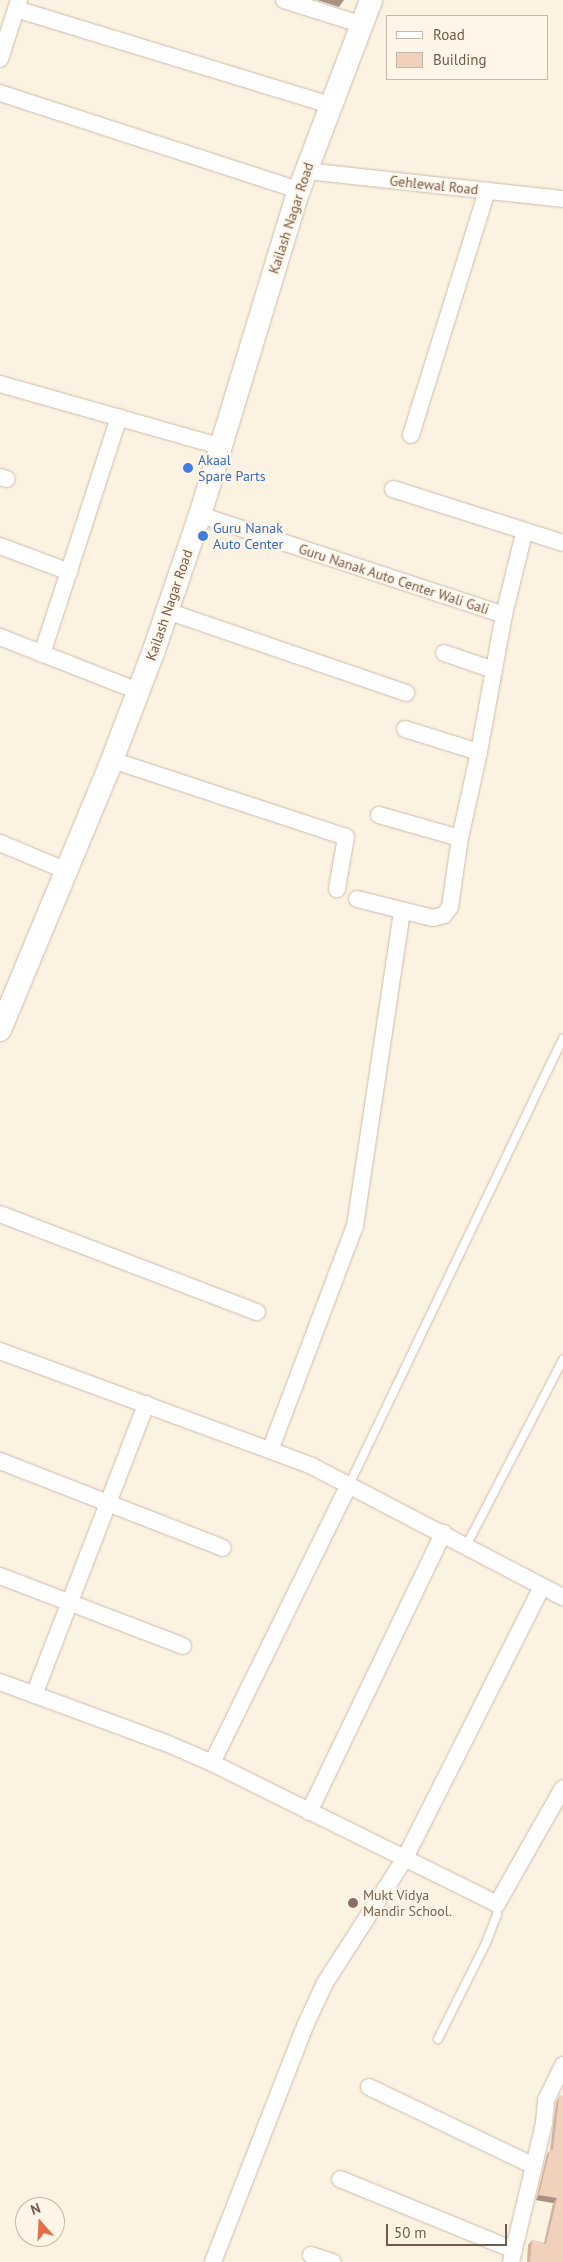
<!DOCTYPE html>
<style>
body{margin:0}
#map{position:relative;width:563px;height:2262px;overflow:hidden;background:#fcf2e2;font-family:"PT Sans",sans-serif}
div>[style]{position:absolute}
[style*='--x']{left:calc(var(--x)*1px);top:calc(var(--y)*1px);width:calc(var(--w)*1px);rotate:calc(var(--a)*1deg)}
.roads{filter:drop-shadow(0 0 1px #cdbaa9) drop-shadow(0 0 1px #cdbaa9)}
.lane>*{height:8px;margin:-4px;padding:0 4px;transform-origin:4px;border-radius:4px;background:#fff}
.street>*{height:16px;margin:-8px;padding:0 8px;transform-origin:8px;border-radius:8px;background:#fff}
.secondary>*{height:22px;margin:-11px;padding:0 11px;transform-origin:11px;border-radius:11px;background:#fff}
.wall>*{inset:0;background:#cfb4a1}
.shaded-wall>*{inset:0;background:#a99283}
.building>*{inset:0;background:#f1d1bb}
.dots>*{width:14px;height:14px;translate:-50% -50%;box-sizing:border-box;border:2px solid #fff6e8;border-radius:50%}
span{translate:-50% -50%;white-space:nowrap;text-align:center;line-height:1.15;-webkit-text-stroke:4.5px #fff6e8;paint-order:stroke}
.street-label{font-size:14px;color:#735949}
.shop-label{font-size:14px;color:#366cbe}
.left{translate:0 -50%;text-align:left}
.education-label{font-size:14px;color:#785e54}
.legend{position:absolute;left:386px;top:15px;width:162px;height:65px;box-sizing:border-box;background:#fff6e8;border:1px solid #c7b7a8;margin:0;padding:6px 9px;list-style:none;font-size:15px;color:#735949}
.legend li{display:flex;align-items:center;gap:10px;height:25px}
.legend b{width:25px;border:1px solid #c7b7a8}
.north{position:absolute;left:15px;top:2197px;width:50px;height:50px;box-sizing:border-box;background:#fff6e8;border:1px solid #c7b7a8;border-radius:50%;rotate:341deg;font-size:14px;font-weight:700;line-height:20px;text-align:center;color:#735949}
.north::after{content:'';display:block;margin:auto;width:18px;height:22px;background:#e46e49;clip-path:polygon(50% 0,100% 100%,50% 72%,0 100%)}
.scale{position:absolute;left:386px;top:2224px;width:121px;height:22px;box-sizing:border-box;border:2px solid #735949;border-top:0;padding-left:6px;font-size:15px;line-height:18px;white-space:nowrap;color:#735949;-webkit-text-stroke:4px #fff6e8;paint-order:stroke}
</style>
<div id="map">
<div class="roads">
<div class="lane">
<div style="--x:349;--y:1485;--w:495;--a:-64.4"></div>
<div style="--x:466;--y:1546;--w:210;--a:-62.5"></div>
<div style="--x:438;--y:2039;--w:107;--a:-63.4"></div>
<div style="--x:486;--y:1943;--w:30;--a:-69"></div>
<div style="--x:497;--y:1915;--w:11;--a:-90"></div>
</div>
<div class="street">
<div style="--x:284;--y:0;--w:80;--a:17.5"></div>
<div style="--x:16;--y:9;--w:328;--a:17"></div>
<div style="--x:0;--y:59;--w:62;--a:-72.1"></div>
<div style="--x:0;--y:93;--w:314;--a:18"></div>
<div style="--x:306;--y:171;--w:259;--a:6.2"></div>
<div style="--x:0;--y:384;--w:228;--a:15.8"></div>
<div style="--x:411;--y:435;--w:256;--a:-72.7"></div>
<div style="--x:0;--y:477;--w:7;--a:16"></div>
<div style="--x:393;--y:489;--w:178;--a:17.6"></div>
<div style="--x:200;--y:515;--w:320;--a:18.2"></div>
<div style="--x:0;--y:546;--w:74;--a:20.6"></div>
<div style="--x:167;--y:611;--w:253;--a:18.9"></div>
<div style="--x:0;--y:637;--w:148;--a:21.4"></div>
<div style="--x:444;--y:653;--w:53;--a:18.8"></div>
<div style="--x:42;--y:654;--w:249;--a:-72"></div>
<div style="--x:405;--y:729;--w:77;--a:17.3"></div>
<div style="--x:112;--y:760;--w:246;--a:18.2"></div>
<div style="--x:346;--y:837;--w:53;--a:99.8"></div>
<div style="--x:379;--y:815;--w:84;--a:15.9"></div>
<div style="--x:0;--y:843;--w:73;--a:22.7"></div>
<div style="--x:357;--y:899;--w:78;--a:14"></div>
<div style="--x:433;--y:918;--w:11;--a:-15"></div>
<div style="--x:444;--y:915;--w:10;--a:-53"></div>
<div style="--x:450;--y:907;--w:70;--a:-81.8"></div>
<div style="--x:460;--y:838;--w:88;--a:-77.5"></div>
<div style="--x:479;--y:752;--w:139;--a:-79.7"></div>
<div style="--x:504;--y:615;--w:84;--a:-76.3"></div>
<div style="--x:0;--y:1214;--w:275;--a:20.9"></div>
<div style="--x:0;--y:1351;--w:333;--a:20.2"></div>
<div style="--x:312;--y:1466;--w:283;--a:27.6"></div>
<div style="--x:271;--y:1448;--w:237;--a:-69.3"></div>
<div style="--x:355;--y:1226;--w:317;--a:-81.5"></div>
<div style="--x:0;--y:1461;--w:239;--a:21.3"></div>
<div style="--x:0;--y:1576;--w:196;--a:20.9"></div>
<div style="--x:0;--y:1682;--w:177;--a:20.2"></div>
<div style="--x:166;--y:1743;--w:50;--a:23.5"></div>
<div style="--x:212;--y:1763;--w:318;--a:26.3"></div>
<div style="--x:497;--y:1904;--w:133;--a:-60.4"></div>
<div style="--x:34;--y:1695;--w:312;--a:-68.9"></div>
<div style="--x:212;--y:1763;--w:310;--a:-63.8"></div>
<div style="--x:309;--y:1812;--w:310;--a:-64.3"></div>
<div style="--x:369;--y:2087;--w:183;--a:25.6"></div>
<div style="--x:340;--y:2179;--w:188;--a:22.2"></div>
<div style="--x:311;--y:2255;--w:23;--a:18"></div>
<div style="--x:213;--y:2262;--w:253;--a:-68.7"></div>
<div style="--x:305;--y:2026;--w:47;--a:-65.1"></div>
<div style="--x:325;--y:1983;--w:146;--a:-57.3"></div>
<div style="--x:404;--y:1860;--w:306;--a:-63.2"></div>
<div style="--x:511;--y:2262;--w:143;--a:-76.6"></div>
<div style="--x:544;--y:2123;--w:23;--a:-85"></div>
<div style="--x:546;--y:2100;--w:39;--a:-64"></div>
</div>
<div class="secondary">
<div style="--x:0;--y:1030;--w:284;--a:-67.4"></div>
<div style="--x:109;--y:768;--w:123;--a:-69.1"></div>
<div style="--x:153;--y:653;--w:146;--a:-71.2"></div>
<div style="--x:200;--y:515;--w:340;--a:-73.1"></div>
<div style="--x:299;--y:190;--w:203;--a:-69.2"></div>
</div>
</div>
<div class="wall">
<div style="clip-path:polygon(560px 2095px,563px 2262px,527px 2262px,528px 2245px,532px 2240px,544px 2243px,553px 2203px,536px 2200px,547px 2154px,550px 2150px,556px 2103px)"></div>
</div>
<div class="shaded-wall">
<div style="clip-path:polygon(317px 0,344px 0,339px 7px)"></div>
<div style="clip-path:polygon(539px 2195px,557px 2198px,553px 2203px,536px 2200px)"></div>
</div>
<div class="building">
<div style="clip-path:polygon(560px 2095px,563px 2096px,563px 2262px,530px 2262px,532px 2240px,546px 2244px,557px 2198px,539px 2195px,550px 2150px,553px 2150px,559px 2098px)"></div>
</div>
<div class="dots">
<div style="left:188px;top:468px;background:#3f7fe0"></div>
<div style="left:203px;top:536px;background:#3f7fe0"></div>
<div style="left:353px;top:1903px;background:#8d6e63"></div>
</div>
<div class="street-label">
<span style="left:434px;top:185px;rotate:6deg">Gehlewal Road</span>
<span style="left:291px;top:218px;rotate:-72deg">Kailash Nagar Road</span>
<span style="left:394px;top:579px;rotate:18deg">Guru Nanak Auto Center Wali Gali</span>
<span style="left:169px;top:605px;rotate:-71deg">Kailash Nagar Road</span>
</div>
<div class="shop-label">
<span class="left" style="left:198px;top:468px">Akaal<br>Spare Parts</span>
<span class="left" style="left:213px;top:536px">Guru Nanak<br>Auto Center</span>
</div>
<div class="education-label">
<span class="left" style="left:363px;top:1903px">Mukt Vidya<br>Mandir School.</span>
</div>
<ul class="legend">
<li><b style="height:6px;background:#fff"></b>Road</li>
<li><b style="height:14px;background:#f1d1bb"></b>Building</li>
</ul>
<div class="north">N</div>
<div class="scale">50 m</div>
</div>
